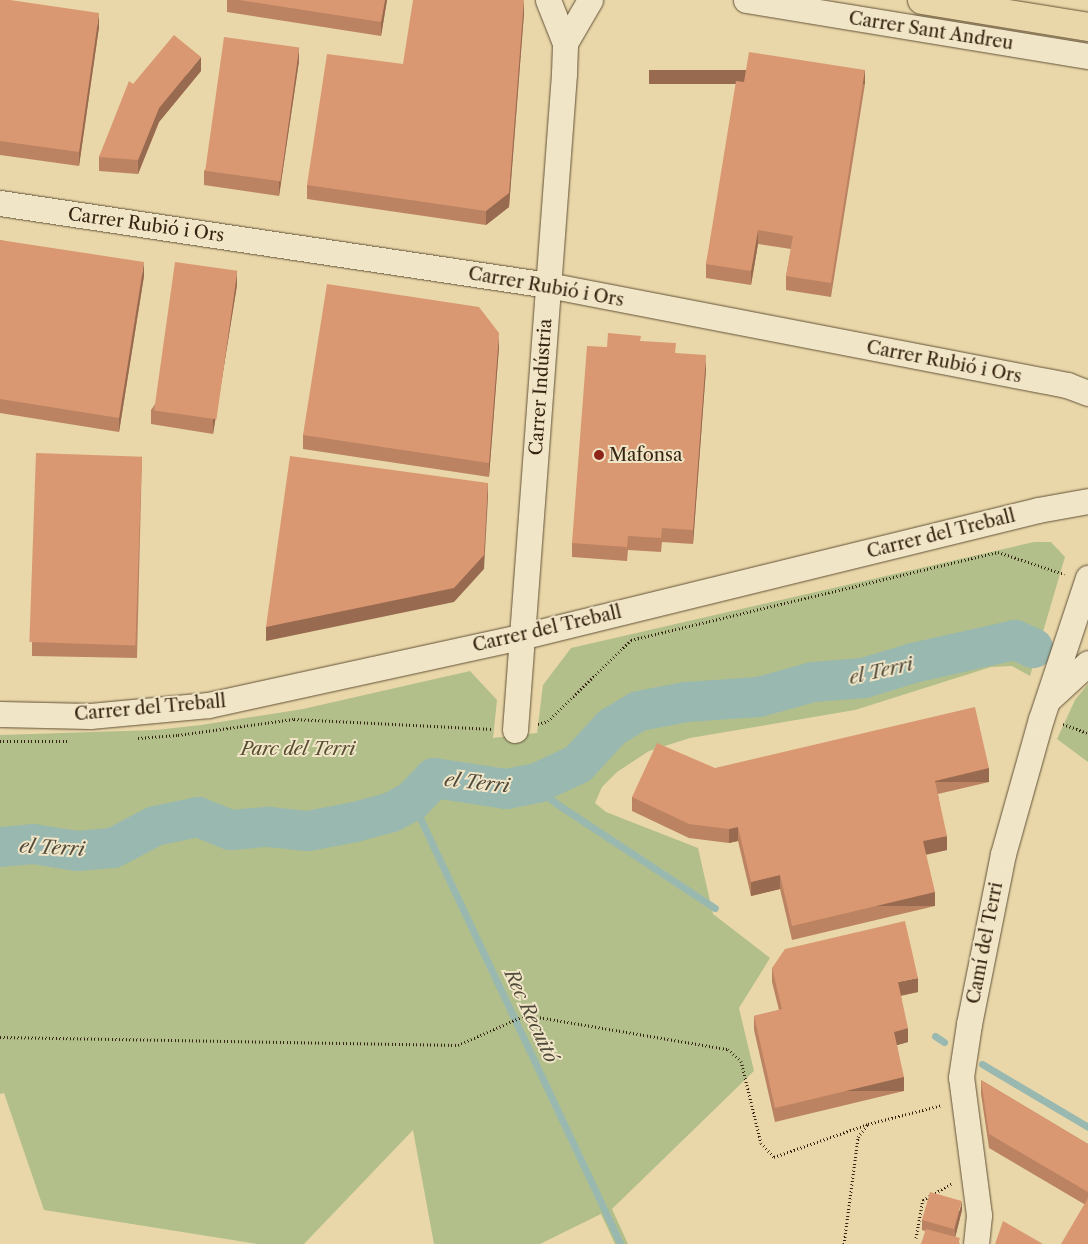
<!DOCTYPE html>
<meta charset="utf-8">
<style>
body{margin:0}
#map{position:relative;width:1088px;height:1244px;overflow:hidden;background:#e9d7a9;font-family:"Libre Caslon Text",serif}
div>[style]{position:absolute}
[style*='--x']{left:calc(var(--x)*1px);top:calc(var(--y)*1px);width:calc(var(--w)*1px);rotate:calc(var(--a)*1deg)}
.green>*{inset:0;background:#b2bf8b}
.stream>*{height:7px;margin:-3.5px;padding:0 3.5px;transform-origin:3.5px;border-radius:3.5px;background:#99b8b0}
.river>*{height:40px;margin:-20px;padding:0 20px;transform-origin:20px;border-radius:20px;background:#99b8b0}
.path>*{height:3px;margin-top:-1.5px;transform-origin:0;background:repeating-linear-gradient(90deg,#362512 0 1px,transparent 0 3.5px)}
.roads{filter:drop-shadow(0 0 1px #635238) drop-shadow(0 0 1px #635238)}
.minor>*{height:25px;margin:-12.5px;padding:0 12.5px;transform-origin:12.5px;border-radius:12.5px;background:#f1e5c7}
.major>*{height:28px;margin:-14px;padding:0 14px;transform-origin:14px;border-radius:14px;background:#e9d7a9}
.wall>*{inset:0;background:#bb8362}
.shaded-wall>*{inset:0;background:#986a50;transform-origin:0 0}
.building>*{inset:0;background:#d99872;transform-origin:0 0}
.dots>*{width:14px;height:14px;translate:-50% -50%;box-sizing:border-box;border:2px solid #f1e5c7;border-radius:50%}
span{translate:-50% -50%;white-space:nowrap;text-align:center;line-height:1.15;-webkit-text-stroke:4px #f1e5c7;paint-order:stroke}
.street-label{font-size:18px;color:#362512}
.poi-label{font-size:18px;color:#362512}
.left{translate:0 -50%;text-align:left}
.park-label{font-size:18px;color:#554c30;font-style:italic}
.water-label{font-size:19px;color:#4f4a3a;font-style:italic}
</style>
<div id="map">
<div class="green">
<div style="clip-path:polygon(1034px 542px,1051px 542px,1065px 557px,1030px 676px,1012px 666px,991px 667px,855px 710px,690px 738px,649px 751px,617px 772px,602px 787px,595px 803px,606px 812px,698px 848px,713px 914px,770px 958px,739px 1008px,754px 1071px,612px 1209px,628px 1244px,615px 1244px,601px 1214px,540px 1244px,434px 1244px,413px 1130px,304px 1244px,258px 1244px,44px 1210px,4px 1093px,0 1094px,0 735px,156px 730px,201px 725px,303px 709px,470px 671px,497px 700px,493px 738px,537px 733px,543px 685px,571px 648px)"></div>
<div style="clip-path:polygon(1088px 684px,1088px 762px,1057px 739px,1075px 700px)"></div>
</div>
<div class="stream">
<div style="--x:537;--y:783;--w:9;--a:69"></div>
<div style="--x:540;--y:791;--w:21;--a:37"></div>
<div style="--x:557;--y:804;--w:189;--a:33.4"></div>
<div style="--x:412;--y:801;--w:489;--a:64.8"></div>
<div style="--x:935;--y:1036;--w:11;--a:34"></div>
<div style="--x:982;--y:1064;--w:123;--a:30.7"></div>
</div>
<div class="river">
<div style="--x:0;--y:847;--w:33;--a:-5"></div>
<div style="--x:33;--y:844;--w:45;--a:9"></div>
<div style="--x:77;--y:851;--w:36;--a:-5"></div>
<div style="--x:113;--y:848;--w:47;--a:-27.6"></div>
<div style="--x:155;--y:826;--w:44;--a:-11.8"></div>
<div style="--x:198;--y:817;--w:35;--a:22"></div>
<div style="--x:231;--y:830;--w:38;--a:-5"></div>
<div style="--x:269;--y:827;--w:39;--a:6"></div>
<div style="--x:308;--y:831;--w:48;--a:-10.8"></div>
<div style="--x:355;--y:822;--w:38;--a:-15"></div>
<div style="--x:392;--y:812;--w:23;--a:-29"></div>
<div style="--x:412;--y:801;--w:32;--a:-46"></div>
<div style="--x:434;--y:778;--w:73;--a:8.7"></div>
<div style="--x:506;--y:789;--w:32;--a:-11"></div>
<div style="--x:537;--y:783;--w:45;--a:-24.9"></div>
<div style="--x:578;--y:764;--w:50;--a:-47.4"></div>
<div style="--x:612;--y:727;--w:31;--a:-31"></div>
<div style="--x:639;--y:711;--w:48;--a:-10.8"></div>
<div style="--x:686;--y:702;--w:73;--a:-3.9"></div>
<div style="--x:759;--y:697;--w:56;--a:-15.5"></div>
<div style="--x:813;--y:682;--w:51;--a:-4.5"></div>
<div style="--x:864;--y:678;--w:51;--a:-17"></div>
<div style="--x:913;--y:663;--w:105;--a:-12.7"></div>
<div style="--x:1015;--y:640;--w:20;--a:24"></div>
</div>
<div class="path">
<div style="--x:538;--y:724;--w:10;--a:-17"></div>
<div style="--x:548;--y:721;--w:116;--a:-44.3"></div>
<div style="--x:631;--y:640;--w:377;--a:-13.5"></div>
<div style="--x:998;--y:552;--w:70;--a:18.4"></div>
<div style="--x:1063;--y:724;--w:27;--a:20"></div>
<div style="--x:138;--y:738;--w:40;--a:-4.3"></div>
<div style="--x:178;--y:735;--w:117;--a:-7.9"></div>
<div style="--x:294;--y:719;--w:199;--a:2.9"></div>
<div style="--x:0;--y:741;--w:69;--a:0"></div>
<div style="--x:0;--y:1037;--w:458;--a:1"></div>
<div style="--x:458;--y:1045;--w:74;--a:-23.8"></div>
<div style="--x:526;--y:1015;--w:205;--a:9.6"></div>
<div style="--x:728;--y:1049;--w:18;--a:43"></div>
<div style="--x:741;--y:1061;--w:84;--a:76.3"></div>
<div style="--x:761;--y:1143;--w:19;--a:47"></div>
<div style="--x:774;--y:1157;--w:100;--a:-19.3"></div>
<div style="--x:916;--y:1238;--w:39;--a:-80"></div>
<div style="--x:923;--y:1200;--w:34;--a:-30"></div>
<div style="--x:844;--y:1244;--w:108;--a:-82.5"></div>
<div style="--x:858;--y:1137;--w:16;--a:-52"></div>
<div style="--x:868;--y:1124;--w:76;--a:-14.4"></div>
</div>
<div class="roads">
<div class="minor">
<div style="--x:746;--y:0;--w:347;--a:9.3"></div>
<div style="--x:565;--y:43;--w:50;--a:-59.8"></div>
<div style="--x:0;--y:203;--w:554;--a:8.51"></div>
<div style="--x:548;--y:285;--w:529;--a:10.91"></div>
<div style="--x:1067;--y:385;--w:22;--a:21"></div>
<div style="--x:1051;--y:697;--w:50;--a:-42.6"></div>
<div style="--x:0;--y:714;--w:90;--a:1.3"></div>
<div style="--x:90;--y:716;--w:119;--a:-5.3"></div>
<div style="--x:208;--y:705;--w:323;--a:-12.3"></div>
<div style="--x:524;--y:636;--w:529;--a:-13.77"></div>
<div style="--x:1038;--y:510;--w:51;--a:-10.2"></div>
<div style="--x:515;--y:730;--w:658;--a:-85.73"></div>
<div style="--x:564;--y:74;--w:31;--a:-88"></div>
<div style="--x:565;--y:43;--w:46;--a:-111.6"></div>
<div style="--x:976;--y:1244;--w:29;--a:-84"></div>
<div style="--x:979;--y:1215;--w:139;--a:-97.4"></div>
<div style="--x:961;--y:1077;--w:54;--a:-81.4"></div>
<div style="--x:969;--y:1024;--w:173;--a:-78.7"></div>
<div style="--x:1003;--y:854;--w:140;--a:-74.3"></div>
<div style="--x:1041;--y:719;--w:149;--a:-71.6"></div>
</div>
<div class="major">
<div style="--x:922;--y:0;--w:168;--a:9.2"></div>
</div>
</div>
<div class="wall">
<div style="clip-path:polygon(0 0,99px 27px,79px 166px,0 155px)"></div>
<div style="clip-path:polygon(227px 0,387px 0,381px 36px,227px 12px)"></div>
<div style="clip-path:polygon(524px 13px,509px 207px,486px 225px,307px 199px,307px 185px,403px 64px)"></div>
<div style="clip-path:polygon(299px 61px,279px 196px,204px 185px,204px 171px)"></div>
<div style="clip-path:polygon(201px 71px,159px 122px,138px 174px,99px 171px,99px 157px,133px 84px)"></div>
<div style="clip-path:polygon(744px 82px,865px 84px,831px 297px,786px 290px,786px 276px,791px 249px,758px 244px,751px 285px,706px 278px,706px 264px)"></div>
<div style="clip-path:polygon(0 240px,144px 276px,119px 432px,0 413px)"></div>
<div style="clip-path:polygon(237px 285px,213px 434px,151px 424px,151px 410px)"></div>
<div style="clip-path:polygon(641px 341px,676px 353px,706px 369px,693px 544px,662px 542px,661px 552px,628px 550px,627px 561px,572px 557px,572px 543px,607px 347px)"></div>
<div style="clip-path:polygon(499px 347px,489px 477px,303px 449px,303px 435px)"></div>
<div style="clip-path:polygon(142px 456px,137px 658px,32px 656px,32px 642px)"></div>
<div style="clip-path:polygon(715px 768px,989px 782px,938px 794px,947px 850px,926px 855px,935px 906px,792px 940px,780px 889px,751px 896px,738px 841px,729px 843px,689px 838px,632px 811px,632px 797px)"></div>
<div style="clip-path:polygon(772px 968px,918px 992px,901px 996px,908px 1042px,897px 1045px,904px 1091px,775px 1122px,754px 1030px,754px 1016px,779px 1010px,772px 982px)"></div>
<div style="clip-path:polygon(981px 1080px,1088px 1144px,1088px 1244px,1084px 1204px,989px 1148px,981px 1094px)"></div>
<div style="clip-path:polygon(962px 1210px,955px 1237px,960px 1244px,922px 1230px,922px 1220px)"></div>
</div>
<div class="shaded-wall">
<div style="clip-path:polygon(385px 0,387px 0,381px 36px,381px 22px)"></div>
<div style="clip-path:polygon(524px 0,524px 13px,509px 207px,486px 225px,486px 211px)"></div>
<div style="clip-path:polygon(99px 13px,99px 27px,79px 166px,79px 152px)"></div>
<div style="clip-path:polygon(299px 47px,299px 61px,279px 196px,279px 182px)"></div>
<div style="clip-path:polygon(201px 57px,201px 71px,159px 122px,138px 174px,138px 160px,159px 108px)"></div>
<div style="left:865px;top:70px;width:14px;height:216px;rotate:90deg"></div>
<div style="clip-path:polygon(758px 230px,758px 244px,751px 285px,751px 271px)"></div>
<div style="clip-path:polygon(144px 262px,144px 276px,119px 432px,119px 418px)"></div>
<div style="clip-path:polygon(237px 271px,237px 285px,213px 434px,213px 420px)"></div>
<div style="clip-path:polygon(499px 333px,499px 347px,489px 477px,489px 463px)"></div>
<div style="clip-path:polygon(706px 355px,706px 369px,693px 544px,693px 530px)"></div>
<div style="clip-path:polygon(488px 483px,488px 497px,484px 569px,454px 602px,266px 641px,266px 627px)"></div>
<div style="left:989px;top:768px;width:14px;height:56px;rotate:90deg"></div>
<div style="clip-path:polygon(738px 827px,738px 841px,729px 843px,729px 829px)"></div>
<div style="clip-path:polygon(947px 836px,947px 850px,923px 855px,923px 841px)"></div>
<div style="clip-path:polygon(780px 875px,780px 889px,751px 896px,751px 882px)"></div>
<div style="left:935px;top:892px;width:14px;height:147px;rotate:90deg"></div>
<div style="clip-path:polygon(918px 978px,918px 992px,898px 996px,898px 982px)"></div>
<div style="clip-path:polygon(908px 1028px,908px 1042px,894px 1046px,894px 1032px)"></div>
<div style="left:904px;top:1077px;width:14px;height:133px;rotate:90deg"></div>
<div style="clip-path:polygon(962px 1201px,962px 1210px,955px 1238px,955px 1229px)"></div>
</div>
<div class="building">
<div style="clip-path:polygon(0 0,10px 0,99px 13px,79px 152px,0 141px)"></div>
<div style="clip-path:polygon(239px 0,385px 0,381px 22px)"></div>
<div style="clip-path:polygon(413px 0,524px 0,509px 193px,486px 211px,307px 185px,327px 54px,403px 64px)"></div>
<div style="clip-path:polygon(174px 35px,201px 57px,159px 108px,138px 160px,99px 157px,129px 81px,133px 84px)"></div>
<div style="left:224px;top:37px;width:76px;height:135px;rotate:8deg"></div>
<div style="clip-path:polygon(749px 52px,865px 70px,831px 283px,786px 276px,793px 236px,758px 230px,751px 271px,706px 264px,736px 81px,744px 82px)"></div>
<div style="clip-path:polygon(0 240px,144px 262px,119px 418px,0 399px)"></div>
<div style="left:175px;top:262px;width:63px;height:150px;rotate:8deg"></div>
<div style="clip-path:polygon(327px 284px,479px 307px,499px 333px,489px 463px,303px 435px)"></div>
<div style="clip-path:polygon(608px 333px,641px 336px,640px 341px,676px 343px,675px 353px,706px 355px,693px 530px,662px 528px,661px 538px,628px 536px,627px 547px,572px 543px,587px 346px,607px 347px)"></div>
<div style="left:36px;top:453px;width:106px;height:189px;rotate:2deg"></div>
<div style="clip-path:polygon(290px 456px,488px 483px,484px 555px,454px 588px,266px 627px)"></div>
<div style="clip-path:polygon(975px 707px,989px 768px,935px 781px,947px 836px,923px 841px,935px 892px,792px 926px,780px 875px,751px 882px,738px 827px,729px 829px,689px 824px,632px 797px,657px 743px,715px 768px)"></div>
<div style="clip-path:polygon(905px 921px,918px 978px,898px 982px,908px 1028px,894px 1032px,904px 1077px,775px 1108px,754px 1016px,782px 1009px,772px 968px,785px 949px)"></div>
<div style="clip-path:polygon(981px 1080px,1088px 1144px,1088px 1192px,989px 1134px)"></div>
<div style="left:930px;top:1192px;width:33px;height:29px;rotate:16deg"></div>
<div style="clip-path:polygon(1088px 1198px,1088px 1244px,1061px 1244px)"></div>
<div style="clip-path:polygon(1003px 1221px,1043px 1244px,995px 1244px)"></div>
<div style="clip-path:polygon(926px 1229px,960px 1238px,958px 1244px,921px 1244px)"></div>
</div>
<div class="dots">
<div style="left:599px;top:455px;background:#8f2418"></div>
</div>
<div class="street-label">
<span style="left:931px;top:31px;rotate:9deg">Carrer Sant Andreu</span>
<span style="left:146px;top:225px;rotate:8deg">Carrer Rubió i Ors</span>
<span style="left:546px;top:287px;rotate:10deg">Carrer Rubió i Ors</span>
<span style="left:944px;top:362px;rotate:11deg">Carrer Rubió i Ors</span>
<span style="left:541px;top:387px;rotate:-86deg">Carrer Indústria</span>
<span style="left:941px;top:534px;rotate:-14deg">Carrer del Treball</span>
<span style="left:547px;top:629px;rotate:-13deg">Carrer del Treball</span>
<span style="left:150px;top:708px;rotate:-5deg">Carrer del Treball</span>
<span style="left:985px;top:943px;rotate:-79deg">Camí del Terri</span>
</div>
<div class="poi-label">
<span class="left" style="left:609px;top:455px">Mafonsa</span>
</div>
<div class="park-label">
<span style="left:298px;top:749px">Parc del Terri</span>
</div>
<div class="water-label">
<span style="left:881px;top:671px;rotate:-13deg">el Terri</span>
<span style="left:477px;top:783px;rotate:6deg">el Terri</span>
<span style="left:52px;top:848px;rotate:3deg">el Terri</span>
<span style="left:531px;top:1016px;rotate:65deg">Rec Recuitó</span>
</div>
</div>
